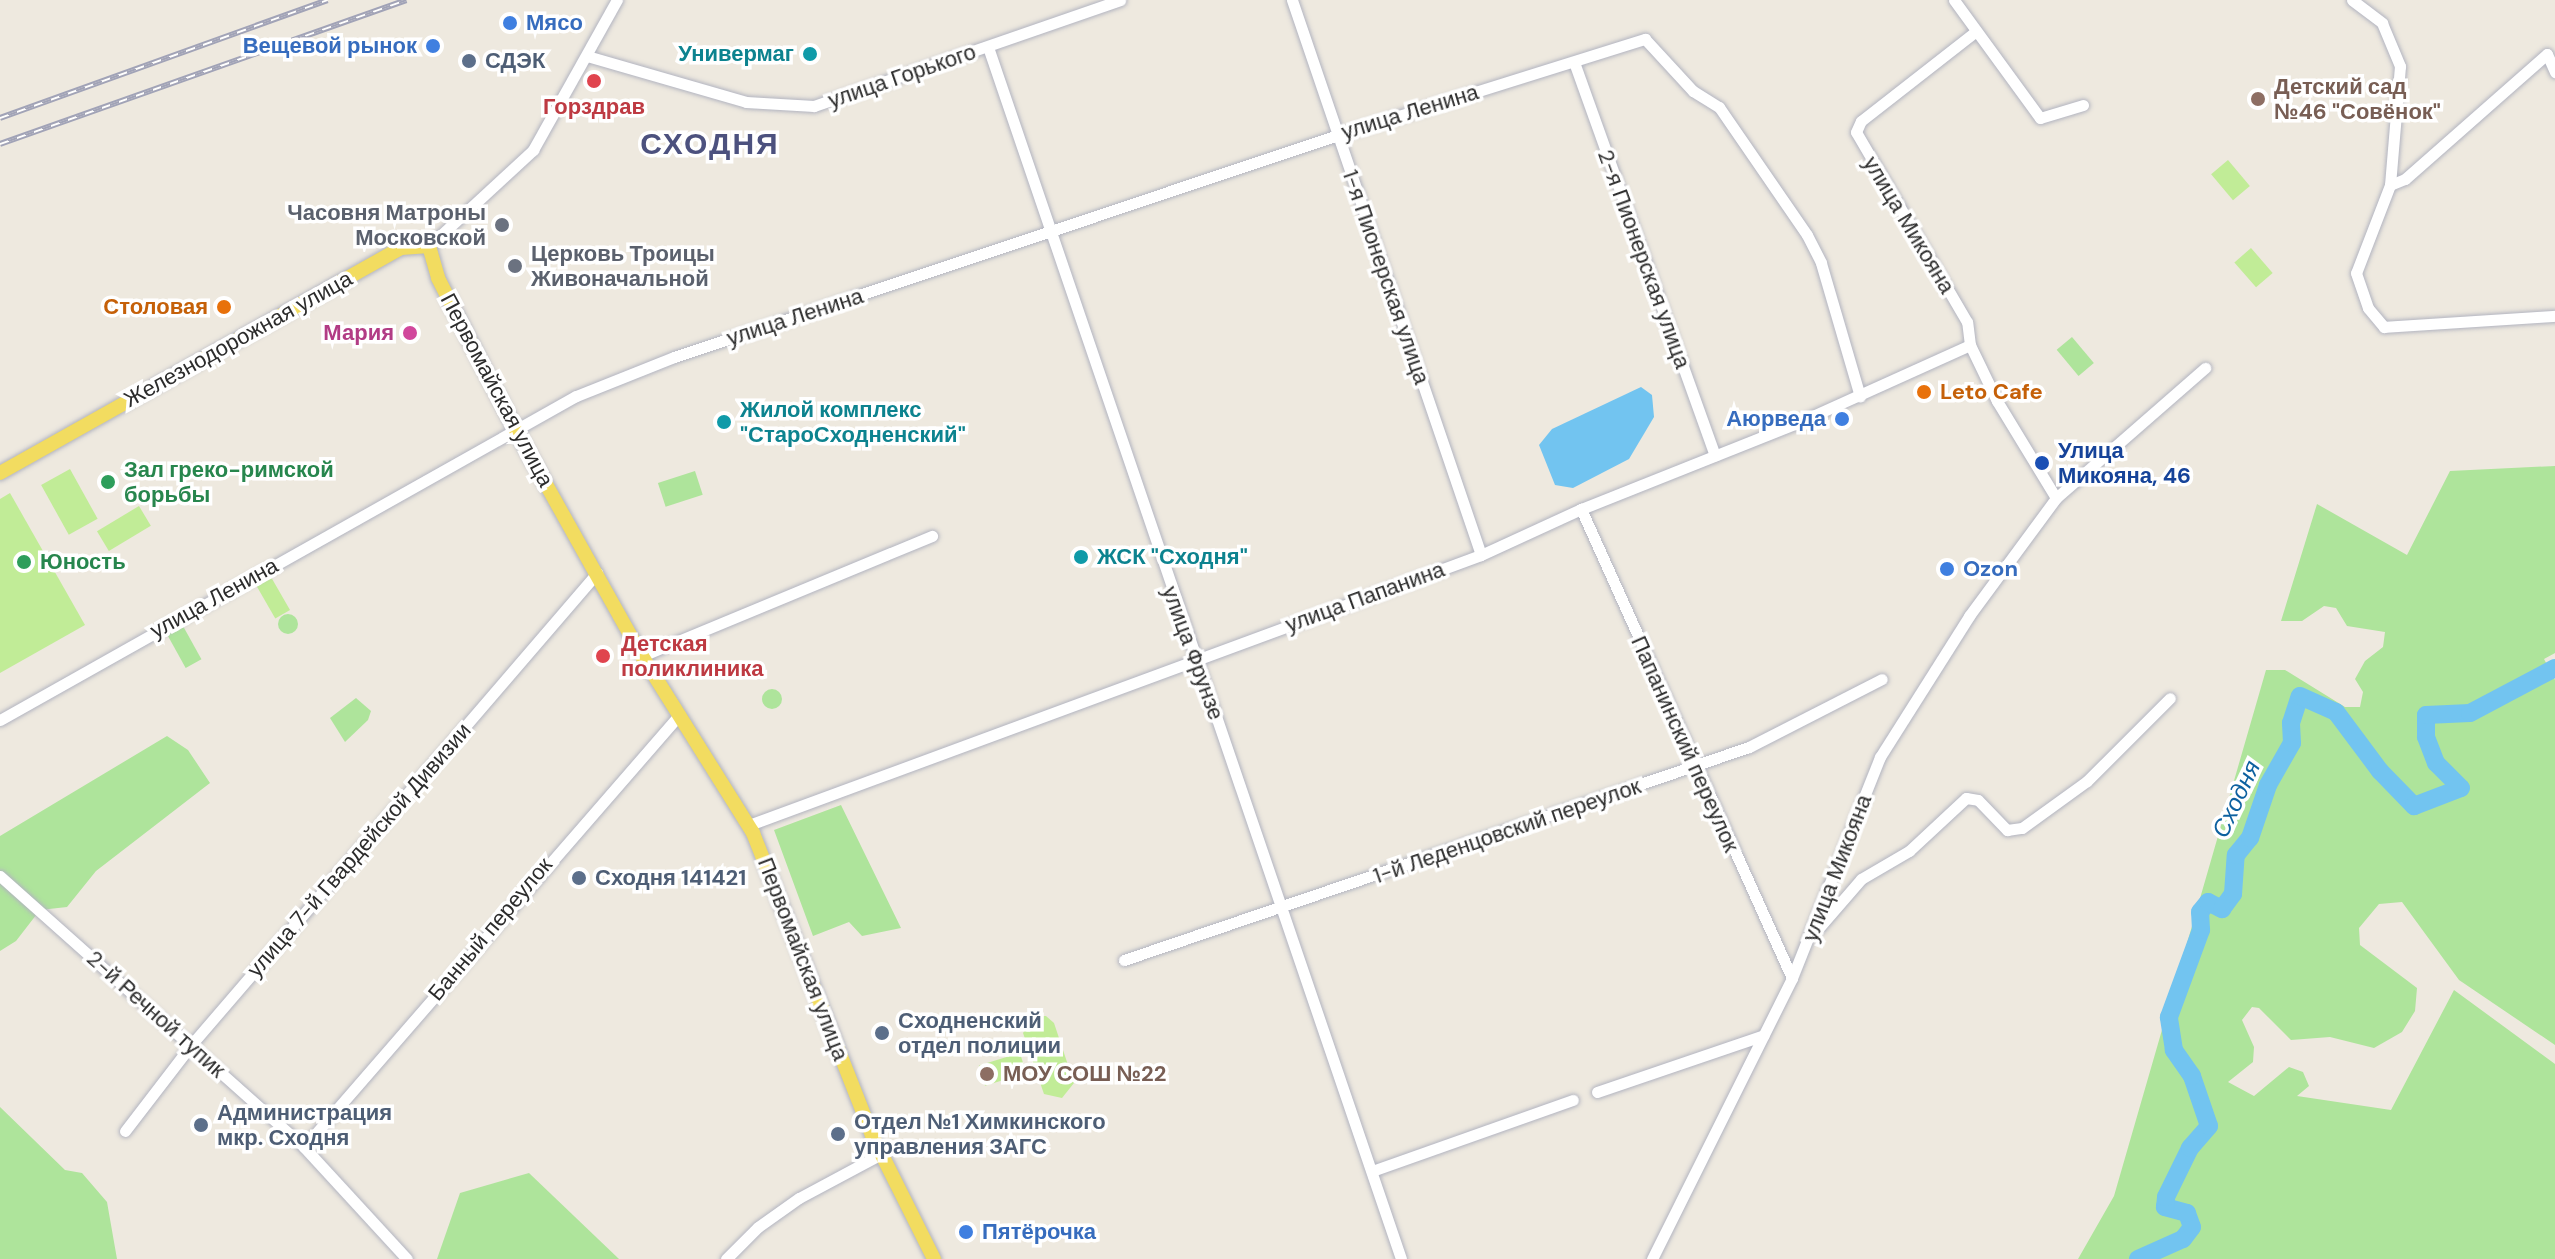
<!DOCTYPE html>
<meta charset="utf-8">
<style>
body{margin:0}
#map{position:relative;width:2555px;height:1259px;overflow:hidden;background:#eee9df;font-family:"DM Sans",sans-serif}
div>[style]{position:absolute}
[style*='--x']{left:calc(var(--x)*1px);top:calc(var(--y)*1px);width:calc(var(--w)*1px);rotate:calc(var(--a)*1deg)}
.green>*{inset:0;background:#aee49b;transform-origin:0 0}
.round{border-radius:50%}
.pitch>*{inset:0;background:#c1ec97;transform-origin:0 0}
.water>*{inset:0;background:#72c4f0}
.river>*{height:18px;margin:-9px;padding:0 9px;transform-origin:9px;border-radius:9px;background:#72c4f0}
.roads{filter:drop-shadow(0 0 2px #b2b4c0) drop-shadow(0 0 2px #b2b4c0)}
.minor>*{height:11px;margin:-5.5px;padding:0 5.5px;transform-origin:5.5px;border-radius:5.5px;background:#fff}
.major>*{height:14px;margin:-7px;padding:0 7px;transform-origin:7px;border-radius:7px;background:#f2dc60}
.rail>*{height:6px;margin-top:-3px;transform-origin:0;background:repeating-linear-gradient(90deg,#fff 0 9px,#a1a3b7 0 18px);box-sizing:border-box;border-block:2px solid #a1a3b7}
.dots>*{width:22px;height:22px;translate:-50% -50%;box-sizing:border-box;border:4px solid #fff;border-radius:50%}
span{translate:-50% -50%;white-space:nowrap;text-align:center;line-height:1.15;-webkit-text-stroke:7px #fff;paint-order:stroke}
.shop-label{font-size:22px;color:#366cbe;font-weight:700}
.left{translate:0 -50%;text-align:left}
.right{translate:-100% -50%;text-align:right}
.culture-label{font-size:22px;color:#0d838f;font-weight:700}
.service-label{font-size:22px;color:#4e5e75;font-weight:700}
.street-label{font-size:22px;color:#2c2c2c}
.education-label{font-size:22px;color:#785e54;font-weight:700}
.health-label{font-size:22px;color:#be3a42;font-weight:700}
.worship-label{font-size:22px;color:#5b616d;font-weight:700}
.food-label{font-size:22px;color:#c56008;font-weight:700}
.hotel-label{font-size:22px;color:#b23c85;font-weight:700}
.transit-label{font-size:22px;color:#164399;font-weight:700}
.leisure-label{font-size:22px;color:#27864d;font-weight:700}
.water-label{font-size:24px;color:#0d61a0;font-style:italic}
.district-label{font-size:30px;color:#4c517e;font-weight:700;letter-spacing:2px}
</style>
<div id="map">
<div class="green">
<div style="left:2072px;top:337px;width:34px;height:20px;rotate:50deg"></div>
<div style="clip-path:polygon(2555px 466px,2555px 653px,2544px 659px,2555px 680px,2555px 1045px,2459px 980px,2402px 902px,2379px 904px,2359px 928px,2360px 945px,2417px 988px,2415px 1011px,2402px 1032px,2374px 1048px,2330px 1037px,2291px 1040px,2259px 1008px,2252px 1007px,2242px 1020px,2254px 1047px,2253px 1062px,2228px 1082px,2254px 1096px,2289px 1067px,2303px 1072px,2309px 1086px,2297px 1096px,2391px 1110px,2454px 990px,2555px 1064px,2555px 1259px,2078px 1259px,2114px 1196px,2266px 670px,2285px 670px,2345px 707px,2360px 707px,2363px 692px,2355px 679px,2365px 661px,2383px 647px,2385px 632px,2347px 626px,2336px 608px,2324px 606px,2302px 621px,2281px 621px,2317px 504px,2407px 555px,2450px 471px)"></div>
<div style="left:695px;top:471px;width:25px;height:39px;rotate:72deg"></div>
<div class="round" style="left:278px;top:614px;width:20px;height:20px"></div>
<div style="left:183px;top:626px;width:38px;height:18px;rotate:61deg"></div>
<div class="round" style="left:762px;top:689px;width:20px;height:20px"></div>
<div style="clip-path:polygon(356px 698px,371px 711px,368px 720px,345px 742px,330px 718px)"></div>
<div style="clip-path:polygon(167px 736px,188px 750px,210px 783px,96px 871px,67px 907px,40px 910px,16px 941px,0 951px,0 836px)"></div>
<div style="clip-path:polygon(841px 805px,901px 928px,862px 936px,849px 922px,813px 936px,774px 830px)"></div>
<div style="clip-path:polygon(0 1107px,65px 1170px,82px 1173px,107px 1202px,117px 1259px,0 1259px)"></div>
<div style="clip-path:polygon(529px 1173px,619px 1259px,437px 1259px,460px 1193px)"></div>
</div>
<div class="pitch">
<div style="left:2228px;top:160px;width:34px;height:22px;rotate:50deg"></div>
<div style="left:2251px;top:248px;width:33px;height:22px;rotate:49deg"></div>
<div style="left:70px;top:469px;width:57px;height:33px;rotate:61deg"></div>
<div style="clip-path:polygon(10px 493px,85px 625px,0 673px,0 499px)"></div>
<div style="left:139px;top:506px;width:23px;height:49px;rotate:59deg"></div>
<div style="left:271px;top:577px;width:38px;height:17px;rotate:60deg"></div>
<div style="clip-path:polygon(1034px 1016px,1046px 1016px,1054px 1023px,1074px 1083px,1062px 1098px,1044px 1094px,1023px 1033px)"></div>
<div style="left:1020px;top:1053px;width:21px;height:43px;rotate:73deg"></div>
</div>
<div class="water">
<div style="clip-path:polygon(1641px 387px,1652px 395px,1654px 417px,1629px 459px,1573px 488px,1555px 485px,1539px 445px,1552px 429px)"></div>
</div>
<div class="river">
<div style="--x:2138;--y:1259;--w:49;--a:-24"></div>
<div style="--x:2183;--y:1239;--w:15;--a:-53"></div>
<div style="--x:2192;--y:1227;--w:15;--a:-110"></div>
<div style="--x:2187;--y:1213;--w:23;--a:-165"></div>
<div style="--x:2165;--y:1207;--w:10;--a:-84"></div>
<div style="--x:2166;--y:1197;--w:55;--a:-63.9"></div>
<div style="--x:2190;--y:1148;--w:29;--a:-49"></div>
<div style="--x:2209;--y:1126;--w:53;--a:-108.8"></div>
<div style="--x:2192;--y:1076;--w:32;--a:-125"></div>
<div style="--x:2174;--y:1050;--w:33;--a:-99"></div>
<div style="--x:2169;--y:1017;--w:93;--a:-69.8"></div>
<div style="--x:2201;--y:930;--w:18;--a:-93"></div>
<div style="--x:2200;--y:912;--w:13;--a:-51"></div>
<div style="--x:2208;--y:902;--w:16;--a:27"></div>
<div style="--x:2222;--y:909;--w:19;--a:-54"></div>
<div style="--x:2233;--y:894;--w:39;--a:-86"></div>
<div style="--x:2236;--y:855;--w:22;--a:-51"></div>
<div style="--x:2250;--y:838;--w:56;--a:-71.2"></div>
<div style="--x:2268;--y:785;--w:48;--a:-60.3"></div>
<div style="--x:2292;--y:743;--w:20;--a:-93"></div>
<div style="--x:2291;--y:723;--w:28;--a:-72"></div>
<div style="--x:2300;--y:696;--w:39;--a:24"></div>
<div style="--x:2336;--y:712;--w:74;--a:53.3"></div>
<div style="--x:2380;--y:771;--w:49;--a:45.8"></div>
<div style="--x:2414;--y:806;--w:50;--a:-21"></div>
<div style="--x:2461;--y:788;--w:35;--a:-135"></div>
<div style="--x:2436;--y:763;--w:28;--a:-111"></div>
<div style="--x:2426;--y:737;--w:22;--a:-90"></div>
<div style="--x:2426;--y:715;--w:44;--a:-2.6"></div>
<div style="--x:2470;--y:713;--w:96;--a:-27.9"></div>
</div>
<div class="roads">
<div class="minor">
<div style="--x:1292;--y:0;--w:586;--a:71.19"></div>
<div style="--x:1954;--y:0;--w:146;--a:53.9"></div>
<div style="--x:2040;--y:118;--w:45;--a:-16.8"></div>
<div style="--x:2352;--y:0;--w:38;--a:37"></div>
<div style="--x:2382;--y:23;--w:47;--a:67.3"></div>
<div style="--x:2400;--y:66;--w:119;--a:94.8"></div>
<div style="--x:2390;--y:185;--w:94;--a:111.1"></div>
<div style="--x:2356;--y:273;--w:37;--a:71"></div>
<div style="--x:2368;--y:308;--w:25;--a:50"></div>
<div style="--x:2384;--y:327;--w:171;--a:-3.7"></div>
<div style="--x:988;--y:47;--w:1280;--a:71.18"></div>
<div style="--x:587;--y:56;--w:166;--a:16.1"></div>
<div style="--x:746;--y:102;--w:68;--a:3.4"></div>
<div style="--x:814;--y:106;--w:324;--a:-19.1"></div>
<div style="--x:1574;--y:62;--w:418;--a:70.3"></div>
<div style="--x:2390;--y:185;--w:16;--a:-22"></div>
<div style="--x:2405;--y:179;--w:189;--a:-41.4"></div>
<div style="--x:2547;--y:54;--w:20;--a:66"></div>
<div style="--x:429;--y:246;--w:142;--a:-42.7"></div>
<div style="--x:533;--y:150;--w:172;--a:-60.8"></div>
<div style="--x:2056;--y:498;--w:198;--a:-41.1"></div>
<div style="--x:1581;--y:509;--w:514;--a:65.78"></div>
<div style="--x:642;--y:656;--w:314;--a:-22.5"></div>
<div style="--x:0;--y:720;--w:661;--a:-29.36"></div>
<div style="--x:576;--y:396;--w:105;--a:-21.7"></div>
<div style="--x:674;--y:357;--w:700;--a:-18.49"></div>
<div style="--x:1338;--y:135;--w:322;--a:-17.4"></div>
<div style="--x:1645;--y:39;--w:71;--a:47.3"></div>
<div style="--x:1693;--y:91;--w:31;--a:32"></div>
<div style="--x:1719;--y:107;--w:155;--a:55.5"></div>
<div style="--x:1807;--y:235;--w:31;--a:63"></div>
<div style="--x:1821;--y:263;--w:139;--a:73.7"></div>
<div style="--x:749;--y:825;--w:780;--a:-20.25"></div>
<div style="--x:1481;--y:555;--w:110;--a:-24.7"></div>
<div style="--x:1581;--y:509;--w:230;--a:-21.7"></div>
<div style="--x:1795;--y:424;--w:192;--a:-24.3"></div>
<div style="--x:0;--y:876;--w:407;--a:41.7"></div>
<div style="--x:304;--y:1147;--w:152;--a:47.4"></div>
<div style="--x:1817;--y:930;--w:67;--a:-49.2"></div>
<div style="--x:1861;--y:879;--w:56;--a:-30.3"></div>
<div style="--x:1909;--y:851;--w:78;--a:-42.9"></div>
<div style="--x:1966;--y:798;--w:12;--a:9"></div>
<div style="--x:1978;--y:800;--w:42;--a:46"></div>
<div style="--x:2007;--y:830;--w:15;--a:-8"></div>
<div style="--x:2022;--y:828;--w:80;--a:-35.9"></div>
<div style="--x:2087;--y:781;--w:117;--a:-45"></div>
<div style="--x:1124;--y:960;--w:660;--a:-18.82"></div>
<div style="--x:1749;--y:747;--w:149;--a:-27.1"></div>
<div style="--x:1597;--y:1092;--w:176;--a:-18.8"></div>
<div style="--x:125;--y:1131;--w:108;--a:-52.5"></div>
<div style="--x:191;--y:1045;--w:623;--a:-49.3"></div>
<div style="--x:304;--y:1147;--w:573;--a:-49.03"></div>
<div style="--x:1372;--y:1171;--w:213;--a:-19.5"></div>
<div style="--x:726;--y:1259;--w:45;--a:-45"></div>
<div style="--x:758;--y:1227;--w:50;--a:-35.3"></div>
<div style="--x:799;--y:1198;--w:93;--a:-28.2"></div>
<div style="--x:1652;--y:1259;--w:314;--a:-63.5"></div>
<div style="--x:1792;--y:978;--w:238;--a:-68.3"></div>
<div style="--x:1880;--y:757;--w:167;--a:-57.7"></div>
<div style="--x:1969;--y:616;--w:147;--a:-53.6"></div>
<div style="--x:2056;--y:498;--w:114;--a:-121.3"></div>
<div style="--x:1997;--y:401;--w:62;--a:-115.7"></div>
<div style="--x:1970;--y:345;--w:23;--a:-97"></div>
<div style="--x:1967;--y:322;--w:220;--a:-120.3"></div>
<div style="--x:1856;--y:132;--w:12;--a:-66"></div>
<div style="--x:1861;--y:121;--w:145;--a:-38"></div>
</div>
<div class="major">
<div style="--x:0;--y:473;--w:460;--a:-29.3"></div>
<div style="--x:401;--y:248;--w:28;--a:-4"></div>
<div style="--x:429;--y:246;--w:33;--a:74"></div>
<div style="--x:438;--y:278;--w:167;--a:63"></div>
<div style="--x:514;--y:427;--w:262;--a:60.8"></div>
<div style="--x:642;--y:656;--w:209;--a:57.9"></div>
<div style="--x:753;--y:833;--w:325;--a:68.5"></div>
<div style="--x:872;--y:1135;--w:139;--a:63.4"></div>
</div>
</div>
<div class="rail">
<div style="--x:0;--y:118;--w:348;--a:-19.8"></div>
<div style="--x:0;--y:144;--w:431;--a:-19.5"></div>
</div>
<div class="dots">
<div style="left:510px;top:23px;background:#3f7fe0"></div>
<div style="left:433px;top:46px;background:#3f7fe0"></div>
<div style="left:810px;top:54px;background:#0f9aa8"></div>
<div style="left:469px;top:61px;background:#5c6f8a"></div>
<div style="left:594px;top:81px;background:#e0444e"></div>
<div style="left:2258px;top:99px;background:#8d6e63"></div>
<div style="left:502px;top:225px;background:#6b7280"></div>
<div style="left:515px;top:266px;background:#6b7280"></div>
<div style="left:224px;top:307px;background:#e8710a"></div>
<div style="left:410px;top:333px;background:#d1479c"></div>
<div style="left:1924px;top:392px;background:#e8710a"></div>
<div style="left:1842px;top:419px;background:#3f7fe0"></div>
<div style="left:724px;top:422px;background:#0f9aa8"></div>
<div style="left:2042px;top:463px;background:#1a4fb4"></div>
<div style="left:108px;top:482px;background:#2e9e5b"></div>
<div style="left:1081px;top:557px;background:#0f9aa8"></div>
<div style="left:24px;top:562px;background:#2e9e5b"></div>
<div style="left:1947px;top:569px;background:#3f7fe0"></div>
<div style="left:603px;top:656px;background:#e0444e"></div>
<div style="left:579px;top:878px;background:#5c6f8a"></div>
<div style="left:882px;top:1033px;background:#5c6f8a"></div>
<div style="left:987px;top:1074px;background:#8d6e63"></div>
<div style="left:201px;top:1125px;background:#5c6f8a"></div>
<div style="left:838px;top:1134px;background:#5c6f8a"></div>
<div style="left:966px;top:1232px;background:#3f7fe0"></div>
</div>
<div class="shop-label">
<span class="left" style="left:526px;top:23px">Мясо</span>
<span class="right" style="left:417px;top:46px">Вещевой рынок</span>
<span class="right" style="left:1826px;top:419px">Аюрведа</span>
<span class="left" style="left:1963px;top:569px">Ozon</span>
<span class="left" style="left:982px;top:1232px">Пятёрочка</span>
</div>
<div class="culture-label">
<span class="right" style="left:794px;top:54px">Универмаг</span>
<span class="left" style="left:740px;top:422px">Жилой комплекс<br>"СтароСходненский"</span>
<span class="left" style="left:1097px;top:557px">ЖСК "Сходня"</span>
</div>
<div class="service-label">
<span class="left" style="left:485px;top:61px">СДЭК</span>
<span class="left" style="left:595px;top:878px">Сходня 141421</span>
<span class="left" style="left:898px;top:1033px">Сходненский<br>отдел полиции</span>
<span class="left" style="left:217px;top:1125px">Администрация<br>мкр. Сходня</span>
<span class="left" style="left:854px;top:1134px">Отдел №1 Химкинского<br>управления ЗАГС</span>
</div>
<div class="street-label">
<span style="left:902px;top:76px;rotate:-19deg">улица Горького</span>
<span style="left:1410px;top:112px;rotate:-17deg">улица Ленина</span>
<span style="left:1909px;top:225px;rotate:59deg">улица Микояна</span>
<span style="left:1644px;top:259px;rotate:70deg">2-я Пионерская улица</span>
<span style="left:1386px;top:277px;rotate:71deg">1-я Пионерская улица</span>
<span style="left:795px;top:317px;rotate:-18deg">улица Ленина</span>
<span style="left:238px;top:339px;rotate:-29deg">Железнодорожная улица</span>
<span style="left:497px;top:390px;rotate:62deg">Первомайская улица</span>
<span style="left:1365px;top:597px;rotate:-20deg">улица Папанина</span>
<span style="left:214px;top:598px;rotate:-29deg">улица Ленина</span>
<span style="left:1193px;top:653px;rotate:70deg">улица Фрунзе</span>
<span style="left:1685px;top:744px;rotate:66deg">Папанинский переулок</span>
<span style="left:1507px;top:831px;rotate:-19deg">1-й Леденцовский переулок</span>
<span style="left:359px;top:850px;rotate:-49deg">улица 7-й Гвардейской Дивизии</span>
<span style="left:1837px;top:868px;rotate:-69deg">улица Микояна</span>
<span style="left:490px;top:929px;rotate:-50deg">Банный переулок</span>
<span style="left:803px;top:959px;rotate:69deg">Первомайская улица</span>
<span style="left:156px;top:1014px;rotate:42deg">2-й Речной тупик</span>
</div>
<div class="education-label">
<span class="left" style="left:2274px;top:99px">Детский сад<br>№46 "Совёнок"</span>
<span class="left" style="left:1003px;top:1074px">МОУ СОШ №22</span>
</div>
<div class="health-label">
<span style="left:594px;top:107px">Горздрав</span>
<span class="left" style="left:621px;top:656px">Детская<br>поликлиника</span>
</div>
<div class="worship-label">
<span class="right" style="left:486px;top:225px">Часовня Матроны<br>Московской</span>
<span class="left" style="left:531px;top:266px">Церковь Троицы<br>Живоначальной</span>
</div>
<div class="food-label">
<span class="right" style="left:208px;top:307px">Столовая</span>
<span class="left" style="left:1940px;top:392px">Leto Cafe</span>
</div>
<div class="hotel-label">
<span class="right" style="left:394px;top:333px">Мария</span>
</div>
<div class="transit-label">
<span class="left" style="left:2058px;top:463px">Улица<br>Микояна, 46</span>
</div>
<div class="leisure-label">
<span class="left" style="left:124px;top:482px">Зал греко-римской<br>борьбы</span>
<span class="left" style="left:40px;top:562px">Юность</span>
</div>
<div class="water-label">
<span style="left:2236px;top:799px;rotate:-65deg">Сходня</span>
</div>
<div class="district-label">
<span style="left:710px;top:144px">СХОДНЯ</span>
</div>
</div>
